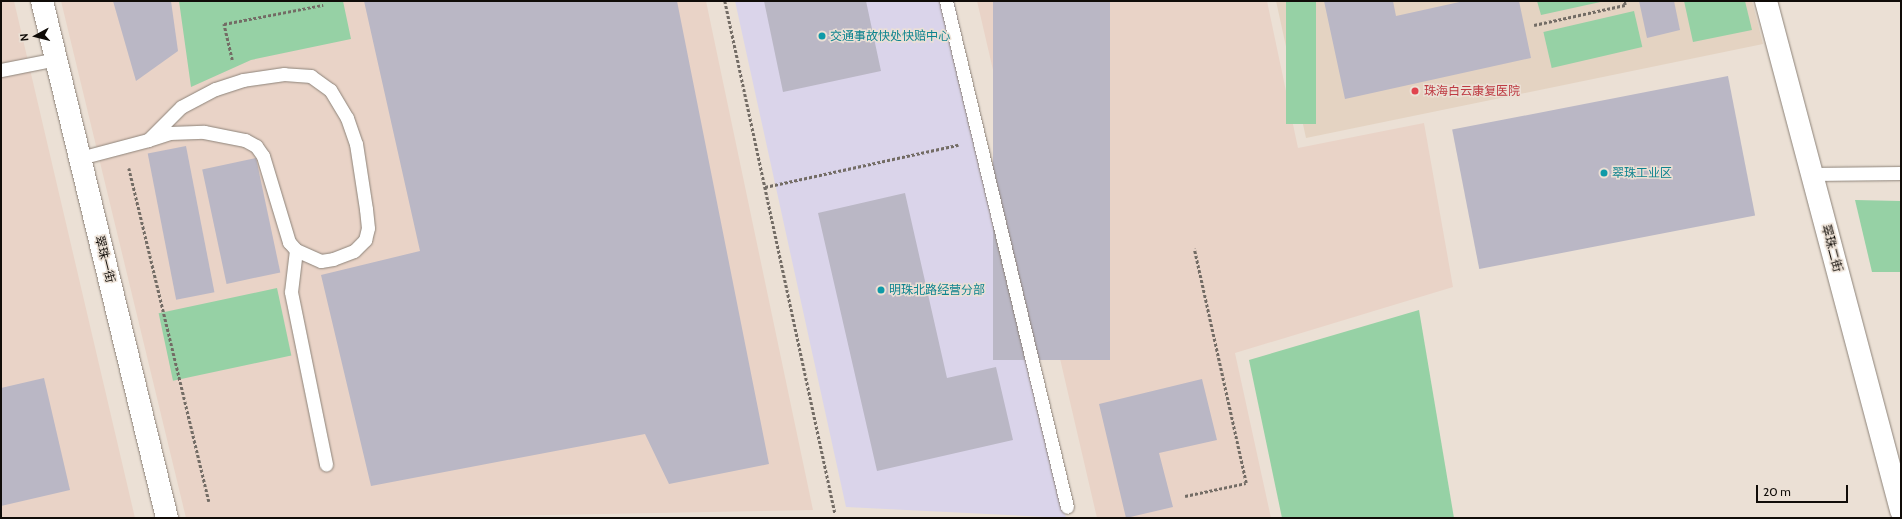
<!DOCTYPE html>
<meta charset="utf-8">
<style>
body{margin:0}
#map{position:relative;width:1902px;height:519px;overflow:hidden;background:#ebe0d5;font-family:Cabin,"Noto Sans SC",sans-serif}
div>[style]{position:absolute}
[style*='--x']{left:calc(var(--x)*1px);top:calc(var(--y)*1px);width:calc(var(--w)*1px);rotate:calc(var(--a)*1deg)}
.commercial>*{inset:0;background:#dad4ea}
.industrial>*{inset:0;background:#e9d3c7}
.built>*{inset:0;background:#e4d3c2}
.green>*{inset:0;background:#96d1a5;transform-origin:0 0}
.building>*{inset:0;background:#bab7c5;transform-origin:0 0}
.path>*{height:2.5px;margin-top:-1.25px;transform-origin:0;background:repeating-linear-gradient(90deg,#736c65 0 3px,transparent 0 5px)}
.roads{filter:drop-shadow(0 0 1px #8d8379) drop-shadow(0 0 1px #8d8379)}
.lane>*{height:13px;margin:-6.5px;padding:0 6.5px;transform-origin:6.5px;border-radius:6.5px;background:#fff}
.street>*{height:22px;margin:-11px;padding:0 11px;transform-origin:11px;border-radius:11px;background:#fff}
.dots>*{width:11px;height:11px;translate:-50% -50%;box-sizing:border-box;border:2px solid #ebe0d5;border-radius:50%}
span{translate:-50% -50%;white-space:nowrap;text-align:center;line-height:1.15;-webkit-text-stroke:3px #ebe0d5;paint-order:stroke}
.culture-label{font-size:12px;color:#0d838f}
.left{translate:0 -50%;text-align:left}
.health-label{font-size:12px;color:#be3a42}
.street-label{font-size:12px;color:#100c08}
.frame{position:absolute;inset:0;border:2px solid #100c08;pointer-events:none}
.north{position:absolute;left:16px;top:16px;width:40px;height:40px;-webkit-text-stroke:3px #ebe0d5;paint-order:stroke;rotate:263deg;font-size:11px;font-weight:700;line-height:16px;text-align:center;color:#100c08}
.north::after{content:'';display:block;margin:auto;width:14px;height:18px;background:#100c08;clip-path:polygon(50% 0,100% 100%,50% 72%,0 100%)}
.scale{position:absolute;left:1756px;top:485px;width:92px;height:18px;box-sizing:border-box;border:2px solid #100c08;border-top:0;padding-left:5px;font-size:12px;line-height:14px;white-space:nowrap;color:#100c08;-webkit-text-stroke:3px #ebe0d5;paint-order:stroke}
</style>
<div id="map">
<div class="commercial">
<div style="clip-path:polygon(735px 1px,954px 1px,1066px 518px,846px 507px)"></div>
</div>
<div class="industrial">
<div style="clip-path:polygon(1px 1px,14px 1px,135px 518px,1px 518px)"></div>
<div style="clip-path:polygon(61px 1px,706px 1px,813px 510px,392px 518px,186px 518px)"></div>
<div style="clip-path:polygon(977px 1px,1267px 1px,1298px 148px,1424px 123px,1453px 287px,1235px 353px,1271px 518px,1097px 518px)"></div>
</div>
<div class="built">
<div style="clip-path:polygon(1276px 1px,1752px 1px,1763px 44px,1306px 138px)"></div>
</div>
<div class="green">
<div style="clip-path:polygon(179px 1px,343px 1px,351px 39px,251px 60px,191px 87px)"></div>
<div style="left:1286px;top:1px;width:30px;height:123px"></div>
<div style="clip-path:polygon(1537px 1px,1605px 1px,1541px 15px)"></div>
<div style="clip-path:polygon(1684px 1px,1745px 1px,1752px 30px,1693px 42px)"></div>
<div style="left:1634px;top:11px;width:37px;height:93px;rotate:77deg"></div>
<div style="clip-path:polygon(1855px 200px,1901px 201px,1901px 272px,1872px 272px)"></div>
<div style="left:277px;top:288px;width:69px;height:121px;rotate:78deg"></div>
<div style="clip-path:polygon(1419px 310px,1454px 518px,1282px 518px,1249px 360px)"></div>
</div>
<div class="building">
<div style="clip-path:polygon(113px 1px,171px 1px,178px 51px,136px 81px)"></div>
<div style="clip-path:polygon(364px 1px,677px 1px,769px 464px,669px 484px,645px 434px,371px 486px,321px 275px,420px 251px)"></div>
<div style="clip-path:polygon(764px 1px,866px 1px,881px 71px,783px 92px)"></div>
<div style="left:993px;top:1px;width:117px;height:359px"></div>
<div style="clip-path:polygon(1324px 1px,1393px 1px,1396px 16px,1464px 1px,1519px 1px,1531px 58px,1345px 99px)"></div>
<div style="clip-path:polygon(1639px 1px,1674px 1px,1680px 30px,1647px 38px)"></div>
<div style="left:1728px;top:76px;width:142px;height:281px;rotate:79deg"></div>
<div style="left:186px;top:146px;width:149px;height:39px;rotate:79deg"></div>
<div style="left:256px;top:158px;width:117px;height:55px;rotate:78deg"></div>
<div style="clip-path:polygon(905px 193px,947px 378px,996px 367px,1013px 440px,877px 471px,818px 213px)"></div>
<div style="clip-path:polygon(44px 378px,70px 490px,1px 506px,1px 388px)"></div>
<div style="clip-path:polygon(1202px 379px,1217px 440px,1159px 453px,1173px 507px,1126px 518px,1099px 404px)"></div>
</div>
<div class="path">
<div style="--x:725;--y:1;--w:524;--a:77.87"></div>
<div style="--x:1534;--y:25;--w:93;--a:-12.4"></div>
<div style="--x:1625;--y:5;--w:4;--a:-104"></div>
<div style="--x:232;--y:60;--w:37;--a:-103"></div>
<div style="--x:224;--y:24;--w:101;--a:-10.9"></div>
<div style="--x:129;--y:168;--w:343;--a:76.5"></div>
<div style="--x:765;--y:187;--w:198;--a:-12.3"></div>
<div style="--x:1185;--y:496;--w:62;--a:-12"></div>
<div style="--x:1246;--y:483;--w:240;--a:-102.5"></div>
</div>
<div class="roads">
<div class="lane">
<div style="--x:946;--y:1;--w:520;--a:76.55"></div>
<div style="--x:1;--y:70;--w:56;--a:-11.3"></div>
<div style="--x:80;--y:158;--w:70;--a:-14.8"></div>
<div style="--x:148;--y:140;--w:22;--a:-18"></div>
<div style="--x:169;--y:133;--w:35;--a:-2"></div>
<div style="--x:204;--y:132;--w:42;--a:11"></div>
<div style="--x:245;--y:140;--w:13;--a:29"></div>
<div style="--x:256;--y:146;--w:12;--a:55"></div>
<div style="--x:263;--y:156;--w:90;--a:73.2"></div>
<div style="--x:289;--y:242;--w:11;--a:49"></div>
<div style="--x:296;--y:250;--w:27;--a:24"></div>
<div style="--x:321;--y:261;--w:12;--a:-9"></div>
<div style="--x:333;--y:259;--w:22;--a:-21"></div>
<div style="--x:354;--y:251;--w:16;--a:-45"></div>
<div style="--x:365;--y:240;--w:12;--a:-76"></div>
<div style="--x:368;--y:228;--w:19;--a:-96"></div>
<div style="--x:366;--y:209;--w:66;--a:-98.7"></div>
<div style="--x:356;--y:144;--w:28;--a:-109"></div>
<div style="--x:347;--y:118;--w:33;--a:-121"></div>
<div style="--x:330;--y:90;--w:24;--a:-144"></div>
<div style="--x:311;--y:76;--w:27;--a:-176"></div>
<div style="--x:284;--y:74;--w:41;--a:171.7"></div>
<div style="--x:243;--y:80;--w:29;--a:162"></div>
<div style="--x:215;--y:89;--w:38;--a:152"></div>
<div style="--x:181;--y:107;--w:47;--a:135"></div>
<div style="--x:1812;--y:174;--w:89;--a:-0.6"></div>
<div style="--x:296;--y:250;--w:42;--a:96.8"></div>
<div style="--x:291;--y:292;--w:176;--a:78.5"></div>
</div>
<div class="street">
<div style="--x:42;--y:1;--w:532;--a:76.41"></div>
<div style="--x:1766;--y:1;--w:527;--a:75.15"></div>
</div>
</div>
<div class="dots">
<div style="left:822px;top:36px;background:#0f9aa8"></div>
<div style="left:1415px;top:91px;background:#e0444e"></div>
<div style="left:1604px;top:173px;background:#0f9aa8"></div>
<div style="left:881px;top:290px;background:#0f9aa8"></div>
</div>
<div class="culture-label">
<span class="left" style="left:830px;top:36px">交通事故快处快赔中心</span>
<span class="left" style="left:1612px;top:173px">翠珠工业区</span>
<span class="left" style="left:889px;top:290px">明珠北路经营分部</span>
</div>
<div class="health-label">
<span class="left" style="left:1424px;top:91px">珠海白云康复医院</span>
</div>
<div class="street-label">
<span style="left:1832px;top:248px;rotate:75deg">翠珠二街</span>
<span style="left:105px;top:259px;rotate:76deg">翠珠一街</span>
</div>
<div class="frame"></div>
<div class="north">N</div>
<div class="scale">20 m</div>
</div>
